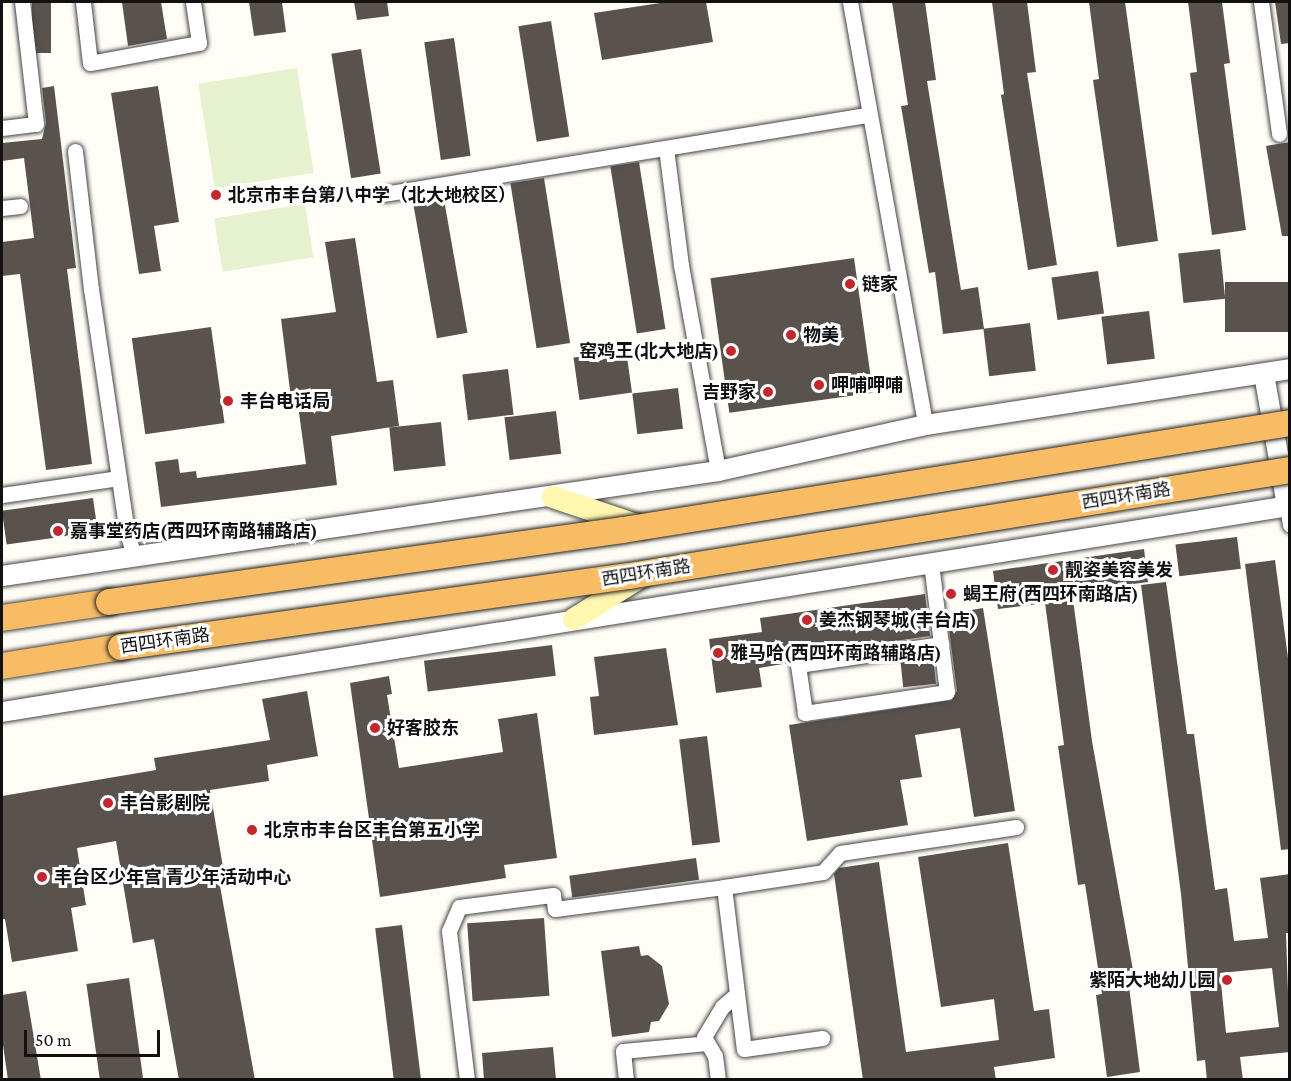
<!DOCTYPE html>
<meta charset="utf-8">
<style>
body{margin:0}
#map{position:relative;width:1291px;height:1081px;overflow:hidden;background:#fffdf5;font-family:"Crimson Pro","Noto Sans SC",serif}
div>[style]{position:absolute}
[style*='--x']{left:calc(var(--x)*1px);top:calc(var(--y)*1px);width:calc(var(--w)*1px);rotate:calc(var(--a)*1deg)}
.pitch>*{inset:0;background:#e6f2cf;transform-origin:0 0}
.building>*{inset:0;background:#5a524d;transform-origin:0 0}
.roads{filter:drop-shadow(0 0 2px #444) drop-shadow(0 0 2px #444)}
.minor>*{height:15px;margin:-7.5px;padding:0 7.5px;transform-origin:7.5px;border-radius:7.5px;background:#fff}
.tertiary>*{height:20px;margin:-10px;padding:0 10px;transform-origin:10px;border-radius:10px;background:#fff}
.secondary>*{height:22px;margin:-11px;padding:0 11px;transform-origin:11px;border-radius:11px;background:#fff6b0}
.trunk>*{height:26px;margin:-13px;padding:0 13px;transform-origin:13px;border-radius:13px;background:#f7bc64}
.bridges{filter:drop-shadow(0 0 2px #222) drop-shadow(0 0 2px #222)}
.trunk-bridge>*{height:26px;margin:-13px;padding:0 13px;transform-origin:13px;border-radius:13px;background:#f7bc64}
.dots>*{width:16px;height:16px;translate:-50% -50%;box-sizing:border-box;border:3px solid #fff;border-radius:50%}
span{translate:-50% -50%;white-space:nowrap;text-align:center;line-height:1.15;-webkit-text-stroke:6px #fff;paint-order:stroke}
.poi-label{font-size:18px;color:#111;font-weight:700}
.left{translate:0 -50%;text-align:left}
.right{translate:-100% -50%;text-align:right}
.street-label{font-size:18px;color:#111}
.frame{position:absolute;inset:0;border:3px solid #111;pointer-events:none}
.scale{position:absolute;left:24px;top:1030px;width:136px;height:27px;box-sizing:border-box;border:3px solid #111;border-top:0;padding-left:8px;font-size:18px;line-height:21px;white-space:nowrap;color:#111;-webkit-text-stroke:4px #fff;paint-order:stroke}
</style>
<div id="map">
<div class="pitch">
<div style="left:297px;top:68px;width:106px;height:100px;rotate:81deg"></div>
<div style="left:305px;top:204px;width:54px;height:92px;rotate:81deg"></div>
</div>
<div class="building">
<div style="left:32px;top:2px;width:19px;height:51px"></div>
<div style="clip-path:polygon(122px 2px,161px 2px,167px 39px,128px 46px)"></div>
<div style="clip-path:polygon(249px 2px,282px 2px,286px 32px,254px 36px)"></div>
<div style="clip-path:polygon(354px 2px,387px 2px,389px 16px,357px 20px)"></div>
<div style="clip-path:polygon(667px 2px,706px 2px,713px 42px,602px 60px,594px 13px)"></div>
<div style="clip-path:polygon(892px 2px,925px 2px,936px 80px,927px 81px,961px 290px,978px 287px,984px 329px,943px 334px,935px 272px,929px 273px,901px 106px,908px 105px)"></div>
<div style="clip-path:polygon(992px 2px,1027px 2px,1036px 72px,1027px 73px,1057px 265px,1028px 270px,1001px 95px,1004px 94px)"></div>
<div style="clip-path:polygon(1089px 2px,1125px 2px,1158px 241px,1117px 247px,1093px 80px,1099px 79px)"></div>
<div style="clip-path:polygon(1188px 2px,1222px 2px,1230px 63px,1224px 64px,1246px 230px,1212px 235px,1190px 73px,1197px 72px)"></div>
<div style="clip-path:polygon(1275px 2px,1290px 2px,1290px 43px,1281px 44px)"></div>
<div style="left:551px;top:21px;width:117px;height:33px;rotate:81deg"></div>
<div style="left:454px;top:38px;width:119px;height:30px;rotate:82deg"></div>
<div style="left:361px;top:49px;width:126px;height:30px;rotate:81deg"></div>
<div style="clip-path:polygon(54px 86px,76px 268px,67px 269px,92px 464px,46px 470px,20px 274px,2px 276px,2px 242px,34px 238px,24px 158px,2px 161px,2px 143px,42px 139px,46px 123px,42px 88px)"></div>
<div style="clip-path:polygon(158px 86px,179px 222px,154px 226px,161px 271px,139px 274px,111px 93px)"></div>
<div style="clip-path:polygon(1290px 142px,1290px 236px,1282px 236px,1266px 146px)"></div>
<div style="left:639px;top:162px;width:169px;height:29px;rotate:81deg"></div>
<div style="left:544px;top:178px;width:167px;height:34px;rotate:81deg"></div>
<div style="left:443px;top:194px;width:141px;height:31px;rotate:80deg"></div>
<div style="clip-path:polygon(355px 238px,377px 382px,393px 380px,399px 426px,331px 436px,337px 485px,161px 507px,155px 462px,178px 459px,180px 473px,196px 471px,197px 478px,306px 464px,297px 398px,291px 398px,281px 319px,336px 312px,325px 242px)"></div>
<div style="left:1220px;top:249px;width:50px;height:42px;rotate:84deg"></div>
<div style="left:854px;top:258px;width:136px;height:145px;rotate:82deg"></div>
<div style="left:1098px;top:271px;width:43px;height:47px;rotate:82deg"></div>
<div style="left:1290px;top:282px;width:50px;height:65px;rotate:90deg"></div>
<div style="left:1149px;top:311px;width:48px;height:48px;rotate:83deg"></div>
<div style="left:1030px;top:323px;width:48px;height:47px;rotate:83deg"></div>
<div style="left:211px;top:327px;width:97px;height:80px;rotate:82deg"></div>
<div style="left:626px;top:350px;width:43px;height:53px;rotate:82deg"></div>
<div style="left:508px;top:369px;width:46px;height:46px;rotate:83deg"></div>
<div style="left:678px;top:388px;width:41px;height:46px;rotate:83deg"></div>
<div style="left:556px;top:411px;width:43px;height:52px;rotate:83deg"></div>
<div style="left:441px;top:422px;width:44px;height:52px;rotate:84deg"></div>
<div style="left:93px;top:498px;width:34px;height:92px;rotate:82deg"></div>
<div style="left:1237px;top:537px;width:32px;height:62px;rotate:83deg"></div>
<div style="clip-path:polygon(1144px 549px,1148px 582px,1072px 592px,1092px 741px,1133px 970px,1127px 971px,1140px 1072px,1107px 1077px,1096px 995px,1102px 994px,1085px 884px,1078px 885px,1058px 746px,1064px 745px,1045px 603px,998px 609px,993px 571px)"></div>
<div style="clip-path:polygon(1275px 560px,1290px 673px,1290px 849px,1281px 850px,1245px 564px)"></div>
<div style="clip-path:polygon(evenodd,1166px 582px,1187px 734px,1194px 734px,1215px 890px,1227px 888px,1234px 941px,1268px 938px,1260px 878px,1290px 874px,1290px 933px,1286px 933px,1290px 1052px,1240px 1057px,1243px 1080px,1207px 1080px,1205px 1060px,1197px 1061px,1181px 894px,1141px 585px,1166px 582px,1272px 968px,1279px 1027px,1226px 1033px,1220px 973px,1272px 968px)"></div>
<div style="clip-path:polygon(925px 594px,930px 636px,797px 655px,789px 663px,759px 668px,762px 687px,716px 693px,709px 639px,762px 632px,760px 618px)"></div>
<div style="clip-path:polygon(983px 608px,1015px 811px,974px 817px,960px 728px,915px 735px,922px 777px,900px 780px,908px 825px,807px 841px,789px 725px,952px 700px,957px 691px,947px 614px)"></div>
<div style="left:552px;top:645px;width:31px;height:129px;rotate:83deg"></div>
<div style="clip-path:polygon(666px 648px,678px 725px,594px 735px,590px 697px,599px 696px,594px 657px)"></div>
<div style="left:933px;top:655px;width:29px;height:33px;rotate:84deg"></div>
<div style="clip-path:polygon(389px 676px,392px 694px,387px 695px,399px 768px,503px 752px,498px 719px,537px 713px,557px 858px,504px 865px,506px 878px,380px 897px,350px 683px)"></div>
<div style="clip-path:polygon(307px 691px,318px 756px,267px 765px,269px 781px,210px 790px,226px 885px,220px 886px,255px 1080px,179px 1080px,154px 939px,133px 943px,116px 841px,77px 848px,86px 905px,71px 908px,78px 951px,12px 962px,5px 919px,2px 919px,2px 796px,156px 770px,154px 758px,270px 740px,262px 699px)"></div>
<div style="left:707px;top:736px;width:107px;height:28px;rotate:83deg"></div>
<div style="clip-path:polygon(1008px 843px,1034px 1011px,1049px 1009px,1055px 1058px,994px 1067px,996px 1080px,863px 1080px,834px 874px,839px 868px,879px 862px,906px 1052px,999px 1040px,994px 999px,941px 1007px,918px 857px)"></div>
<div style="left:696px;top:858px;width:22px;height:128px;rotate:82deg"></div>
<div style="left:544px;top:918px;width:78px;height:77px;rotate:86deg"></div>
<div style="left:402px;top:925px;width:156px;height:27px;rotate:83deg"></div>
<div style="clip-path:polygon(639px 946px,641px 956px,648px 955px,662px 966px,669px 1004px,659px 1021px,651px 1022px,649px 1032px,612px 1037px,601px 951px)"></div>
<div style="left:129px;top:978px;width:103px;height:43px;rotate:82deg"></div>
<div style="clip-path:polygon(26px 991px,41px 1080px,8px 1080px,2px 1038px,2px 995px)"></div>
<div style="clip-path:polygon(553px 1047px,556px 1080px,484px 1080px,482px 1053px)"></div>
</div>
<div class="roads">
<div class="minor">
<div style="--x:83;--y:2;--w:61;--a:83.5"></div>
<div style="--x:90;--y:63;--w:111;--a:-10.4"></div>
<div style="--x:199;--y:43;--w:41;--a:-98.3"></div>
<div style="--x:850;--y:2;--w:430;--a:79.9"></div>
<div style="--x:1261;--y:2;--w:133;--a:82.2"></div>
<div style="--x:2;--y:128;--w:34;--a:-7"></div>
<div style="--x:36;--y:124;--w:123;--a:-96.5"></div>
<div style="--x:666;--y:148;--w:118;--a:82.7"></div>
<div style="--x:681;--y:265;--w:209;--a:79.8"></div>
<div style="--x:75;--y:151;--w:139;--a:83.4"></div>
<div style="--x:91;--y:289;--w:246;--a:81.6"></div>
<div style="--x:127;--y:532;--w:26;--a:74"></div>
<div style="--x:384;--y:194;--w:489;--a:-9.3"></div>
<div style="--x:2;--y:208;--w:18;--a:-6"></div>
<div style="--x:2;--y:495;--w:118;--a:-8.3"></div>
<div style="--x:1287;--y:506;--w:19;--a:81"></div>
<div style="--x:931;--y:563;--w:82;--a:83"></div>
<div style="--x:941;--y:644;--w:48;--a:82.9"></div>
<div style="--x:947;--y:692;--w:144;--a:171.6"></div>
<div style="--x:805;--y:713;--w:49;--a:-98.3"></div>
<div style="--x:798;--y:665;--w:145;--a:-8.4"></div>
<div style="--x:724;--y:887;--w:100;--a:-8.6"></div>
<div style="--x:823;--y:872;--w:25;--a:-48"></div>
<div style="--x:840;--y:853;--w:178;--a:-8.4"></div>
<div style="--x:467;--y:1080;--w:150;--a:-96.9"></div>
<div style="--x:449;--y:931;--w:26;--a:-67"></div>
<div style="--x:459;--y:907;--w:95;--a:-7.3"></div>
<div style="--x:553;--y:895;--w:14;--a:82"></div>
<div style="--x:555;--y:909;--w:170;--a:-7.4"></div>
<div style="--x:724;--y:887;--w:163;--a:83"></div>
<div style="--x:744;--y:1049;--w:79;--a:-8"></div>
<div style="--x:626;--y:1080;--w:29;--a:-96"></div>
<div style="--x:623;--y:1051;--w:84;--a:-5.4"></div>
<div style="--x:718;--y:1080;--w:24;--a:-97"></div>
<div style="--x:715;--y:1056;--w:22;--a:-120"></div>
<div style="--x:704;--y:1037;--w:35;--a:-59"></div>
<div style="--x:722;--y:1007;--w:20;--a:-41"></div>
</div>
<div class="tertiary">
<div style="--x:1264;--y:374;--w:134;--a:80.1"></div>
<div style="--x:2;--y:576;--w:724;--a:-8.34"></div>
<div style="--x:718;--y:471;--w:212;--a:-12.5"></div>
<div style="--x:925;--y:425;--w:369;--a:-8.7"></div>
<div style="--x:2;--y:712;--w:1304;--a:-9.09"></div>
</div>
<div class="secondary">
<div style="--x:553;--y:497;--w:94;--a:18.6"></div>
<div style="--x:574;--y:619;--w:83;--a:-32.2"></div>
</div>
<div class="trunk">
<div style="--x:2;--y:618;--w:108;--a:-8.5"></div>
<div style="--x:2;--y:666;--w:121;--a:-9.1"></div>
</div>
</div>
<div class="bridges">
<div class="trunk-bridge">
<div style="--x:109;--y:602;--w:519;--a:-7.97"></div>
<div style="--x:623;--y:530;--w:676;--a:-9.11"></div>
<div style="--x:121;--y:647;--w:513;--a:-7.96"></div>
<div style="--x:629;--y:576;--w:669;--a:-9.11"></div>
</div>
</div>
<div class="dots">
<div style="left:216px;top:195px;background:#c4262e"></div>
<div style="left:850px;top:284px;background:#c4262e"></div>
<div style="left:791px;top:335px;background:#c4262e"></div>
<div style="left:731px;top:351px;background:#c4262e"></div>
<div style="left:819px;top:385px;background:#c4262e"></div>
<div style="left:768px;top:392px;background:#c4262e"></div>
<div style="left:228px;top:401px;background:#c4262e"></div>
<div style="left:58px;top:531px;background:#c4262e"></div>
<div style="left:1053px;top:570px;background:#c4262e"></div>
<div style="left:951px;top:594px;background:#c4262e"></div>
<div style="left:807px;top:620px;background:#c4262e"></div>
<div style="left:718px;top:653px;background:#c4262e"></div>
<div style="left:375px;top:728px;background:#c4262e"></div>
<div style="left:108px;top:803px;background:#c4262e"></div>
<div style="left:252px;top:830px;background:#c4262e"></div>
<div style="left:42px;top:877px;background:#c4262e"></div>
<div style="left:1227px;top:980px;background:#c4262e"></div>
</div>
<div class="poi-label">
<span class="left" style="left:228px;top:195px">北京市丰台第八中学（北大地校区）</span>
<span class="left" style="left:862px;top:284px">链家</span>
<span class="left" style="left:803px;top:335px">物美</span>
<span class="right" style="left:719px;top:351px">窑鸡王(北大地店)</span>
<span class="left" style="left:831px;top:385px">呷哺呷哺</span>
<span class="right" style="left:756px;top:392px">吉野家</span>
<span class="left" style="left:240px;top:401px">丰台电话局</span>
<span class="left" style="left:70px;top:531px">嘉事堂药店(西四环南路辅路店)</span>
<span class="left" style="left:1065px;top:570px">靓姿美容美发</span>
<span class="left" style="left:963px;top:594px">蝎王府(西四环南路店)</span>
<span class="left" style="left:819px;top:620px">姜杰钢琴城(丰台店)</span>
<span class="left" style="left:730px;top:653px">雅马哈(西四环南路辅路店)</span>
<span class="left" style="left:387px;top:728px">好客胶东</span>
<span class="left" style="left:120px;top:803px">丰台影剧院</span>
<span class="left" style="left:264px;top:830px">北京市丰台区丰台第五小学</span>
<span class="left" style="left:54px;top:877px">丰台区少年宫 青少年活动中心</span>
<span class="right" style="left:1215px;top:980px">紫陌大地幼儿园</span>
</div>
<div class="street-label">
<span style="left:1126px;top:496px;rotate:-9deg">西四环南路</span>
<span style="left:646px;top:573px;rotate:-9deg">西四环南路</span>
<span style="left:165px;top:641px;rotate:-8deg">西四环南路</span>
</div>
<div class="frame"></div>
<div class="scale">50 m</div>
</div>
